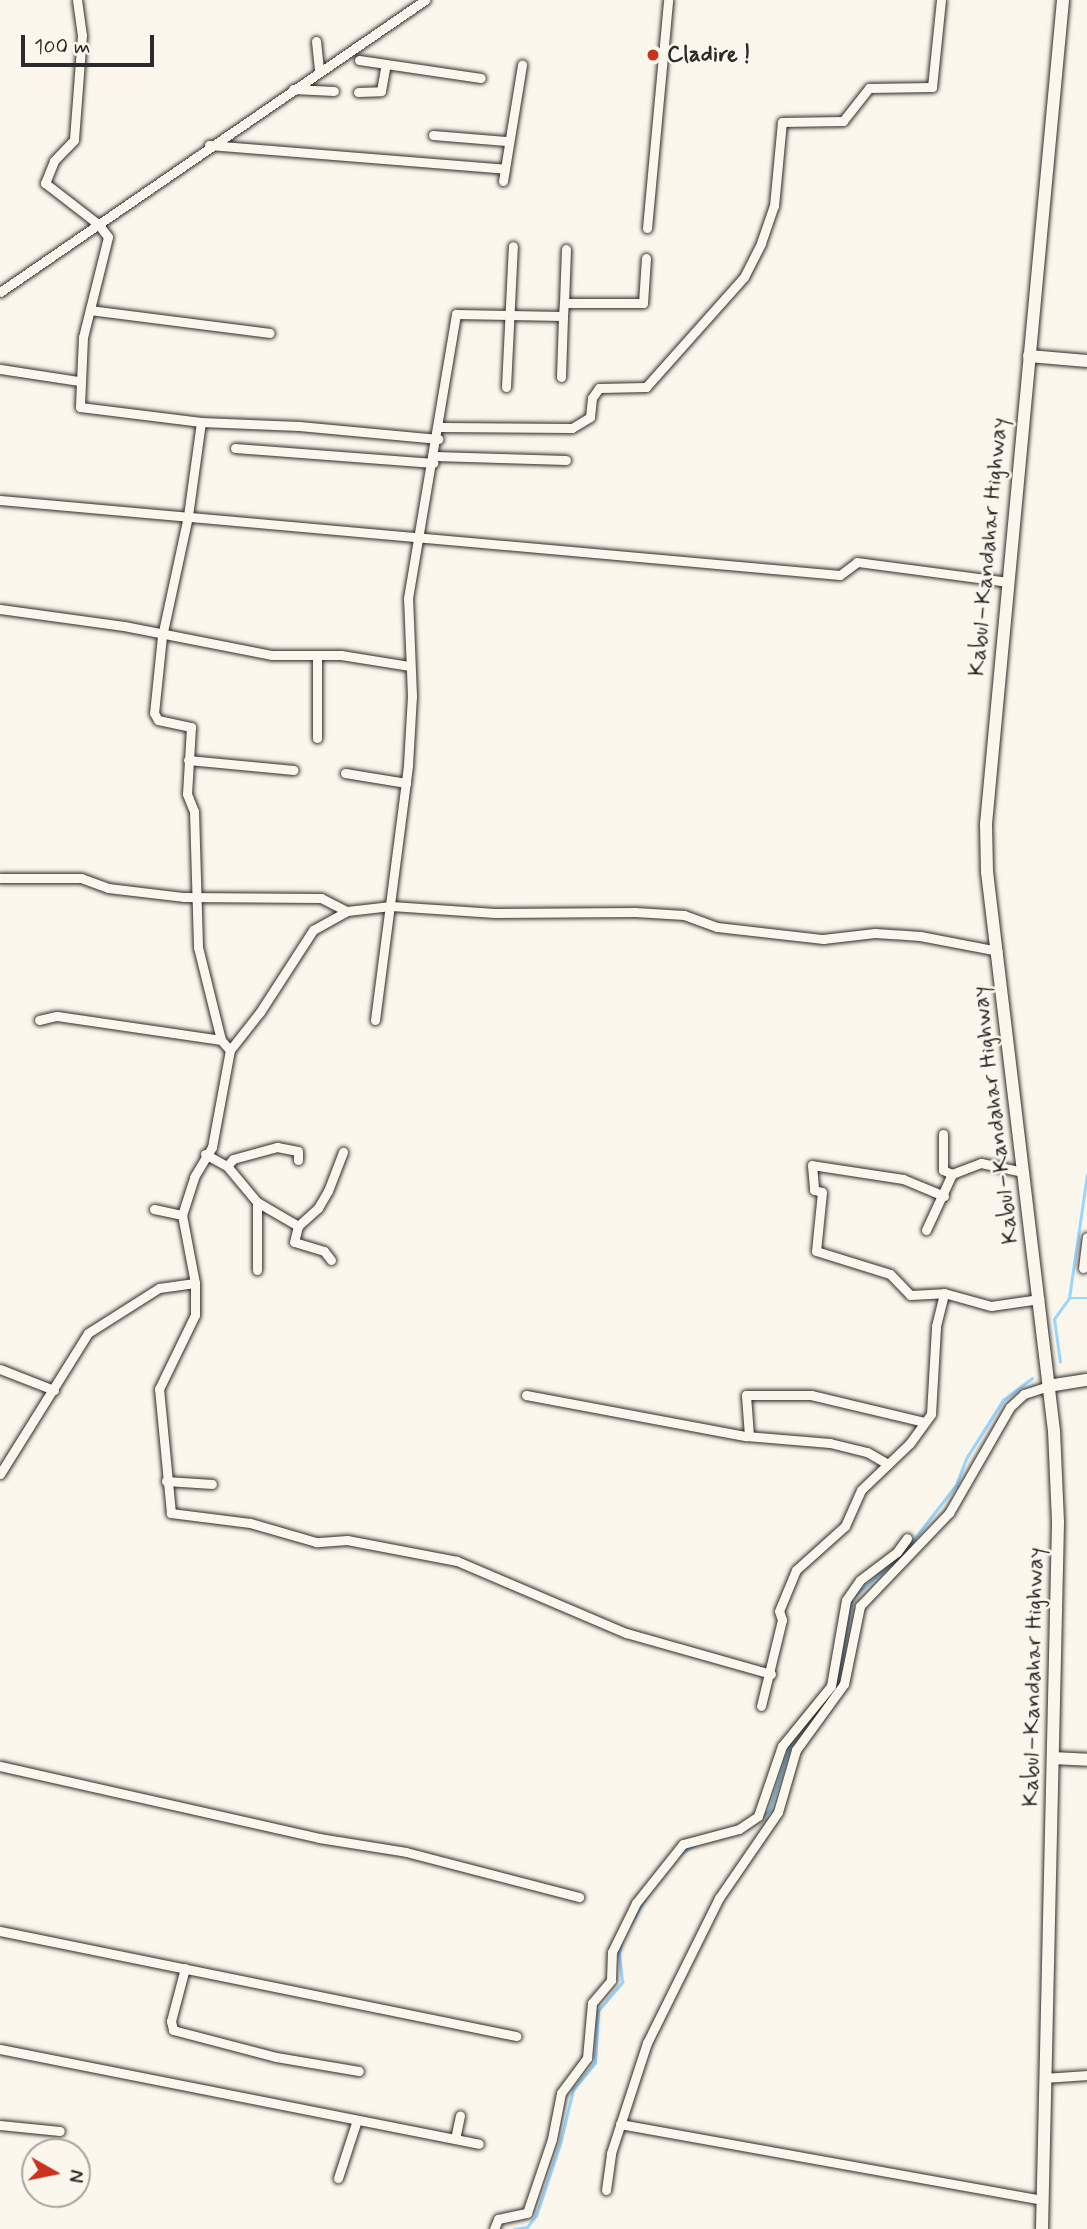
<!DOCTYPE html>
<meta charset="utf-8">
<style>
body{margin:0}
#map{position:relative;width:1087px;height:2229px;overflow:hidden;background:#fbf7ec;font-family:Mynerve,sans-serif}
div>[style]{position:absolute}
[style*='--x']{left:calc(var(--x)*1px);top:calc(var(--y)*1px);width:calc(var(--w)*1px);rotate:calc(var(--a)*1deg)}
.stream>*{height:2.5px;margin:-1.25px;padding:0 1.25px;transform-origin:1.25px;border-radius:1.25px;background:#9cd6fd}
.roads{filter:drop-shadow(0 0 2px #2b2b2b) drop-shadow(0 0 2px #2b2b2b)}
.street>*{height:9px;margin:-4.5px;padding:0 4.5px;transform-origin:4.5px;border-radius:4.5px;background:#fbf7ec}
.secondary>*{height:12px;margin:-6px;padding:0 6px;transform-origin:6px;border-radius:6px;background:#fbf7ec}
.dots>*{width:19px;height:19px;translate:-50% -50%;box-sizing:border-box;border:4px solid #fbf7ec;border-radius:50%}
span{translate:-50% -50%;white-space:nowrap;text-align:center;line-height:1.15;-webkit-text-stroke:5px #fbf7ec;paint-order:stroke}
.poi-label{font-size:23px;color:#2b2b2b;font-weight:700}
.left{translate:0 -50%;text-align:left}
.street-label{font-size:23px;color:#2b2b2b}
.north{position:absolute;left:21px;top:2138px;width:70px;height:70px;box-sizing:border-box;background:#fbf7ec;border:2px solid #a8a59f;border-radius:50%;rotate:99deg;font-size:19px;font-weight:700;line-height:28px;text-align:center;color:#2b2b2b}
.north::after{content:'';display:block;margin:auto;width:24px;height:32px;background:#c8321e;clip-path:polygon(50% 0,100% 100%,50% 72%,0 100%)}
.scale{position:absolute;left:21px;top:35px;width:133px;height:32px;box-sizing:border-box;border:4px solid #2b2b2b;border-top:0;padding-left:9px;font-size:21px;line-height:24px;white-space:nowrap;color:#2b2b2b;-webkit-text-stroke:5px #fbf7ec;paint-order:stroke}
</style>
<div id="map">
<div class="stream">
<div style="--x:1069;--y:1298;--w:18;--a:0"></div>
<div style="--x:1060;--y:1362;--w:43;--a:-97.9"></div>
<div style="--x:1054;--y:1319;--w:26;--a:-54"></div>
<div style="--x:1069;--y:1298;--w:124;--a:-81.7"></div>
<div style="--x:745;--y:1829;--w:30;--a:-37"></div>
<div style="--x:769;--y:1811;--w:72;--a:-72.3"></div>
<div style="--x:791;--y:1742;--w:71;--a:-50.7"></div>
<div style="--x:836;--y:1687;--w:90;--a:-79.8"></div>
<div style="--x:852;--y:1598;--w:69;--a:-41.5"></div>
<div style="--x:904;--y:1552;--w:85;--a:-52.2"></div>
<div style="--x:956;--y:1485;--w:30;--a:-69"></div>
<div style="--x:967;--y:1457;--w:67;--a:-57.7"></div>
<div style="--x:1003;--y:1400;--w:36;--a:-37"></div>
<div style="--x:680;--y:1854;--w:17;--a:-31"></div>
<div style="--x:628;--y:1928;--w:39;--a:-60"></div>
<div style="--x:514;--y:2229;--w:13;--a:-9"></div>
<div style="--x:527;--y:2227;--w:14;--a:-51"></div>
<div style="--x:536;--y:2216;--w:76;--a:-71.6"></div>
<div style="--x:560;--y:2144;--w:56;--a:-76.5"></div>
<div style="--x:573;--y:2090;--w:35;--a:-51"></div>
<div style="--x:595;--y:2063;--w:52;--a:-86.7"></div>
<div style="--x:598;--y:2011;--w:38;--a:-50"></div>
<div style="--x:622;--y:1982;--w:29;--a:-96"></div>
<div style="--x:619;--y:1953;--w:13;--a:-77"></div>
</div>
<div class="roads">
<div class="street">
<div style="--x:77;--y:0;--w:35;--a:82"></div>
<div style="--x:82;--y:35;--w:105;--a:94.4"></div>
<div style="--x:74;--y:140;--w:29;--a:134"></div>
<div style="--x:54;--y:161;--w:24;--a:112"></div>
<div style="--x:45;--y:183;--w:67;--a:37.7"></div>
<div style="--x:98;--y:224;--w:16;--a:52"></div>
<div style="--x:108;--y:237;--w:103;--a:104"></div>
<div style="--x:83;--y:337;--w:70;--a:92.5"></div>
<div style="--x:80;--y:407;--w:122;--a:7.1"></div>
<div style="--x:201;--y:422;--w:98;--a:2.3"></div>
<div style="--x:299;--y:426;--w:140;--a:5.3"></div>
<div style="--x:316;--y:41;--w:29;--a:84"></div>
<div style="--x:359;--y:60;--w:123;--a:8.4"></div>
<div style="--x:293;--y:89;--w:41;--a:2.8"></div>
<div style="--x:358;--y:92;--w:23;--a:-2"></div>
<div style="--x:381;--y:91;--w:27;--a:-80"></div>
<div style="--x:433;--y:135;--w:73;--a:4.7"></div>
<div style="--x:209;--y:145;--w:297;--a:4.6"></div>
<div style="--x:503;--y:181;--w:118;--a:-80.7"></div>
<div style="--x:647;--y:228;--w:229;--a:-84.7"></div>
<div style="--x:0;--y:292;--w:516;--a:-34.49"></div>
<div style="--x:564;--y:303;--w:54;--a:-87.9"></div>
<div style="--x:90;--y:310;--w:181;--a:7.3"></div>
<div style="--x:0;--y:369;--w:79;--a:8.7"></div>
<div style="--x:561;--y:377;--w:61;--a:-88.1"></div>
<div style="--x:506;--y:387;--w:141;--a:-87.2"></div>
<div style="--x:201;--y:422;--w:95;--a:97.9"></div>
<div style="--x:188;--y:516;--w:123;--a:102.2"></div>
<div style="--x:162;--y:636;--w:77;--a:95.9"></div>
<div style="--x:154;--y:713;--w:8;--a:60"></div>
<div style="--x:158;--y:720;--w:34;--a:12"></div>
<div style="--x:191;--y:727;--w:67;--a:93.4"></div>
<div style="--x:187;--y:794;--w:18;--a:68"></div>
<div style="--x:194;--y:811;--w:136;--a:88.3"></div>
<div style="--x:198;--y:947;--w:96;--a:76.1"></div>
<div style="--x:221;--y:1040;--w:13;--a:48"></div>
<div style="--x:440;--y:427;--w:132;--a:0.4"></div>
<div style="--x:572;--y:428;--w:21;--a:-31"></div>
<div style="--x:590;--y:417;--w:19;--a:-84"></div>
<div style="--x:592;--y:398;--w:12;--a:-55"></div>
<div style="--x:599;--y:388;--w:47;--a:-1.2"></div>
<div style="--x:646;--y:387;--w:147;--a:-48.3"></div>
<div style="--x:744;--y:277;--w:38;--a:-63"></div>
<div style="--x:761;--y:243;--w:39;--a:-71"></div>
<div style="--x:774;--y:206;--w:84;--a:-84.6"></div>
<div style="--x:782;--y:122;--w:61;--a:-0.9"></div>
<div style="--x:843;--y:121;--w:42;--a:-51.8"></div>
<div style="--x:869;--y:88;--w:63;--a:-0.9"></div>
<div style="--x:932;--y:87;--w:87;--a:-84.1"></div>
<div style="--x:235;--y:448;--w:199;--a:4.3"></div>
<div style="--x:434;--y:456;--w:132;--a:1.7"></div>
<div style="--x:0;--y:500;--w:843;--a:5.1"></div>
<div style="--x:840;--y:575;--w:21;--a:-37"></div>
<div style="--x:857;--y:562;--w:152;--a:7.5"></div>
<div style="--x:0;--y:609;--w:125;--a:7.8"></div>
<div style="--x:124;--y:626;--w:151;--a:11.1"></div>
<div style="--x:272;--y:655;--w:69;--a:0"></div>
<div style="--x:341;--y:655;--w:70;--a:9.1"></div>
<div style="--x:317;--y:655;--w:83;--a:90"></div>
<div style="--x:188;--y:760;--w:106;--a:5.4"></div>
<div style="--x:345;--y:773;--w:62;--a:9.3"></div>
<div style="--x:0;--y:878;--w:81;--a:0"></div>
<div style="--x:81;--y:878;--w:29;--a:20"></div>
<div style="--x:108;--y:888;--w:77;--a:6.8"></div>
<div style="--x:184;--y:897;--w:137;--a:0.4"></div>
<div style="--x:321;--y:898;--w:29;--a:27"></div>
<div style="--x:39;--y:1020;--w:18;--a:-13"></div>
<div style="--x:57;--y:1016;--w:166;--a:8.3"></div>
<div style="--x:375;--y:1020;--w:257;--a:-82.6"></div>
<div style="--x:408;--y:765;--w:69;--a:-86.7"></div>
<div style="--x:412;--y:696;--w:98;--a:-92.3"></div>
<div style="--x:408;--y:598;--w:288;--a:-80.4"></div>
<div style="--x:456;--y:314;--w:107;--a:1.1"></div>
<div style="--x:563;--y:316;--w:13;--a:-86"></div>
<div style="--x:564;--y:303;--w:79;--a:0"></div>
<div style="--x:643;--y:303;--w:45;--a:-86.2"></div>
<div style="--x:943;--y:1134;--w:36;--a:90"></div>
<div style="--x:943;--y:1170;--w:10;--a:24"></div>
<div style="--x:205;--y:1154;--w:25;--a:29"></div>
<div style="--x:227;--y:1166;--w:47;--a:50.2"></div>
<div style="--x:257;--y:1202;--w:48;--a:30.3"></div>
<div style="--x:227;--y:1166;--w:9;--a:-49"></div>
<div style="--x:233;--y:1159;--w:46;--a:-15.3"></div>
<div style="--x:277;--y:1147;--w:21;--a:11"></div>
<div style="--x:298;--y:1151;--w:9;--a:90"></div>
<div style="--x:944;--y:1196;--w:44;--a:-157.5"></div>
<div style="--x:903;--y:1179;--w:92;--a:-171.3"></div>
<div style="--x:812;--y:1165;--w:25;--a:85"></div>
<div style="--x:814;--y:1190;--w:8;--a:14"></div>
<div style="--x:822;--y:1192;--w:59;--a:95.8"></div>
<div style="--x:816;--y:1251;--w:77;--a:17.3"></div>
<div style="--x:890;--y:1274;--w:29;--a:46"></div>
<div style="--x:910;--y:1295;--w:34;--a:-3"></div>
<div style="--x:944;--y:1293;--w:49;--a:15.5"></div>
<div style="--x:991;--y:1306;--w:49;--a:-8.3"></div>
<div style="--x:257;--y:1202;--w:68;--a:90"></div>
<div style="--x:154;--y:1209;--w:29;--a:12"></div>
<div style="--x:926;--y:1230;--w:62;--a:-65.1"></div>
<div style="--x:952;--y:1174;--w:31;--a:-21"></div>
<div style="--x:981;--y:1163;--w:43;--a:12.1"></div>
<div style="--x:331;--y:1260;--w:11;--a:-128"></div>
<div style="--x:324;--y:1251;--w:31;--a:-163"></div>
<div style="--x:294;--y:1242;--w:16;--a:-76"></div>
<div style="--x:298;--y:1226;--w:27;--a:-42"></div>
<div style="--x:318;--y:1208;--w:20;--a:-60"></div>
<div style="--x:328;--y:1191;--w:42;--a:-69"></div>
<div style="--x:1083;--y:1268;--w:31;--a:-83"></div>
<div style="--x:0;--y:1369;--w:58;--a:21.3"></div>
<div style="--x:526;--y:1395;--w:224;--a:10.6"></div>
<div style="--x:746;--y:1436;--w:84;--a:4.8"></div>
<div style="--x:830;--y:1443;--w:38;--a:14"></div>
<div style="--x:867;--y:1452;--w:24;--a:30"></div>
<div style="--x:749;--y:1436;--w:41;--a:-94.2"></div>
<div style="--x:746;--y:1395;--w:65;--a:0"></div>
<div style="--x:811;--y:1395;--w:116;--a:13.4"></div>
<div style="--x:0;--y:1474;--w:166;--a:-58"></div>
<div style="--x:88;--y:1333;--w:84;--a:-32.4"></div>
<div style="--x:159;--y:1288;--w:36;--a:-8"></div>
<div style="--x:166;--y:1481;--w:46;--a:3.7"></div>
<div style="--x:771;--y:1674;--w:151;--a:-164.2"></div>
<div style="--x:626;--y:1633;--w:184;--a:-156.9"></div>
<div style="--x:457;--y:1561;--w:112;--a:-169.2"></div>
<div style="--x:347;--y:1540;--w:31;--a:176"></div>
<div style="--x:316;--y:1542;--w:69;--a:-163.9"></div>
<div style="--x:250;--y:1523;--w:80;--a:-172.8"></div>
<div style="--x:171;--y:1513;--w:125;--a:-95.5"></div>
<div style="--x:159;--y:1389;--w:82;--a:-64.1"></div>
<div style="--x:195;--y:1315;--w:32;--a:-90"></div>
<div style="--x:195;--y:1283;--w:69;--a:-100.8"></div>
<div style="--x:182;--y:1215;--w:40;--a:-72"></div>
<div style="--x:194;--y:1177;--w:35;--a:-59"></div>
<div style="--x:212;--y:1147;--w:99;--a:-79.5"></div>
<div style="--x:230;--y:1050;--w:48;--a:-51.7"></div>
<div style="--x:260;--y:1012;--w:98;--a:-57.1"></div>
<div style="--x:313;--y:930;--w:39;--a:-29"></div>
<div style="--x:347;--y:911;--w:44;--a:-6.5"></div>
<div style="--x:391;--y:906;--w:104;--a:3.9"></div>
<div style="--x:495;--y:913;--w:140;--a:-0.4"></div>
<div style="--x:635;--y:912;--w:49;--a:3.5"></div>
<div style="--x:684;--y:915;--w:35;--a:20"></div>
<div style="--x:717;--y:927;--w:107;--a:6.5"></div>
<div style="--x:823;--y:939;--w:52;--a:-6.6"></div>
<div style="--x:875;--y:933;--w:45;--a:3.8"></div>
<div style="--x:920;--y:936;--w:79;--a:10.9"></div>
<div style="--x:761;--y:1706;--w:89;--a:-76.3"></div>
<div style="--x:782;--y:1620;--w:9;--a:-108"></div>
<div style="--x:779;--y:1611;--w:44;--a:-67.5"></div>
<div style="--x:796;--y:1570;--w:66;--a:-41.9"></div>
<div style="--x:845;--y:1526;--w:39;--a:-66"></div>
<div style="--x:861;--y:1490;--w:68;--a:-43.8"></div>
<div style="--x:910;--y:1443;--w:36;--a:-54"></div>
<div style="--x:931;--y:1414;--w:88;--a:-86.7"></div>
<div style="--x:936;--y:1326;--w:34;--a:-76"></div>
<div style="--x:0;--y:1766;--w:327;--a:12.7"></div>
<div style="--x:319;--y:1838;--w:88;--a:9.1"></div>
<div style="--x:406;--y:1852;--w:179;--a:14.6"></div>
<div style="--x:0;--y:1931;--w:527;--a:11.5"></div>
<div style="--x:185;--y:1968;--w:55;--a:104.8"></div>
<div style="--x:171;--y:2021;--w:9;--a:77"></div>
<div style="--x:173;--y:2030;--w:106;--a:14.7"></div>
<div style="--x:276;--y:2057;--w:84;--a:9.6"></div>
<div style="--x:0;--y:2049;--w:488;--a:11.2"></div>
<div style="--x:1044;--y:2078;--w:43;--a:-4"></div>
<div style="--x:620;--y:2124;--w:430;--a:10.2"></div>
<div style="--x:0;--y:2125;--w:60;--a:5.7"></div>
<div style="--x:455;--y:2139;--w:24;--a:-78"></div>
<div style="--x:338;--y:2178;--w:61;--a:-71.9"></div>
<div style="--x:606;--y:2190;--w:37;--a:-82"></div>
<div style="--x:611;--y:2153;--w:116;--a:-71.9"></div>
<div style="--x:647;--y:2043;--w:162;--a:-63.6"></div>
<div style="--x:719;--y:1898;--w:104;--a:-55.5"></div>
<div style="--x:778;--y:1812;--w:65;--a:-73.8"></div>
<div style="--x:796;--y:1750;--w:82;--a:-54"></div>
<div style="--x:844;--y:1684;--w:80;--a:-78.4"></div>
<div style="--x:860;--y:1606;--w:129;--a:-46.3"></div>
<div style="--x:949;--y:1513;--w:122;--a:-60.1"></div>
<div style="--x:1010;--y:1407;--w:19;--a:-43"></div>
<div style="--x:1024;--y:1394;--w:25;--a:-18"></div>
<div style="--x:494;--y:2229;--w:11;--a:-68"></div>
<div style="--x:498;--y:2219;--w:30;--a:-12"></div>
<div style="--x:527;--y:2213;--w:78;--a:-71.3"></div>
<div style="--x:552;--y:2139;--w:47;--a:-78.9"></div>
<div style="--x:561;--y:2093;--w:44;--a:-53.4"></div>
<div style="--x:587;--y:2058;--w:55;--a:-84.8"></div>
<div style="--x:592;--y:2003;--w:30;--a:-50"></div>
<div style="--x:611;--y:1980;--w:28;--a:-88"></div>
<div style="--x:612;--y:1952;--w:55;--a:-63.9"></div>
<div style="--x:636;--y:1903;--w:75;--a:-51.5"></div>
<div style="--x:683;--y:1844;--w:58;--a:-15"></div>
<div style="--x:739;--y:1829;--w:23;--a:-34"></div>
<div style="--x:758;--y:1816;--w:74;--a:-71.1"></div>
<div style="--x:782;--y:1746;--w:77;--a:-50.8"></div>
<div style="--x:831;--y:1686;--w:87;--a:-80.1"></div>
<div style="--x:846;--y:1600;--w:24;--a:-55"></div>
<div style="--x:860;--y:1580;--w:46;--a:-37.1"></div>
<div style="--x:897;--y:1552;--w:17;--a:-54"></div>
</div>
<div class="secondary">
<div style="--x:1029;--y:356;--w:58;--a:4.9"></div>
<div style="--x:1048;--y:1386;--w:39;--a:-9"></div>
<div style="--x:1053;--y:1758;--w:34;--a:3"></div>
<div style="--x:1042;--y:2229;--w:707;--a:-88.7"></div>
<div style="--x:1058;--y:1522;--w:91;--a:-92.5"></div>
<div style="--x:1054;--y:1431;--w:563;--a:-96.83"></div>
<div style="--x:987;--y:872;--w:48;--a:-91.2"></div>
<div style="--x:986;--y:824;--w:828;--a:-84.66"></div>
</div>
</div>
<div class="dots">
<div style="left:653px;top:55px;background:#c8321e"></div>
</div>
<div class="poi-label">
<span class="left" style="left:667px;top:55px">Cladire !</span>
</div>
<div class="street-label">
<span style="left:989px;top:547px;rotate:-85deg">Kabul–Kandahar Highway</span>
<span style="left:996px;top:1115px;rotate:-97deg">Kabul–Kandahar Highway</span>
<span style="left:1034px;top:1677px;rotate:-89deg">Kabul–Kandahar Highway</span>
</div>
<div class="north">N</div>
<div class="scale">100 m</div>
</div>
